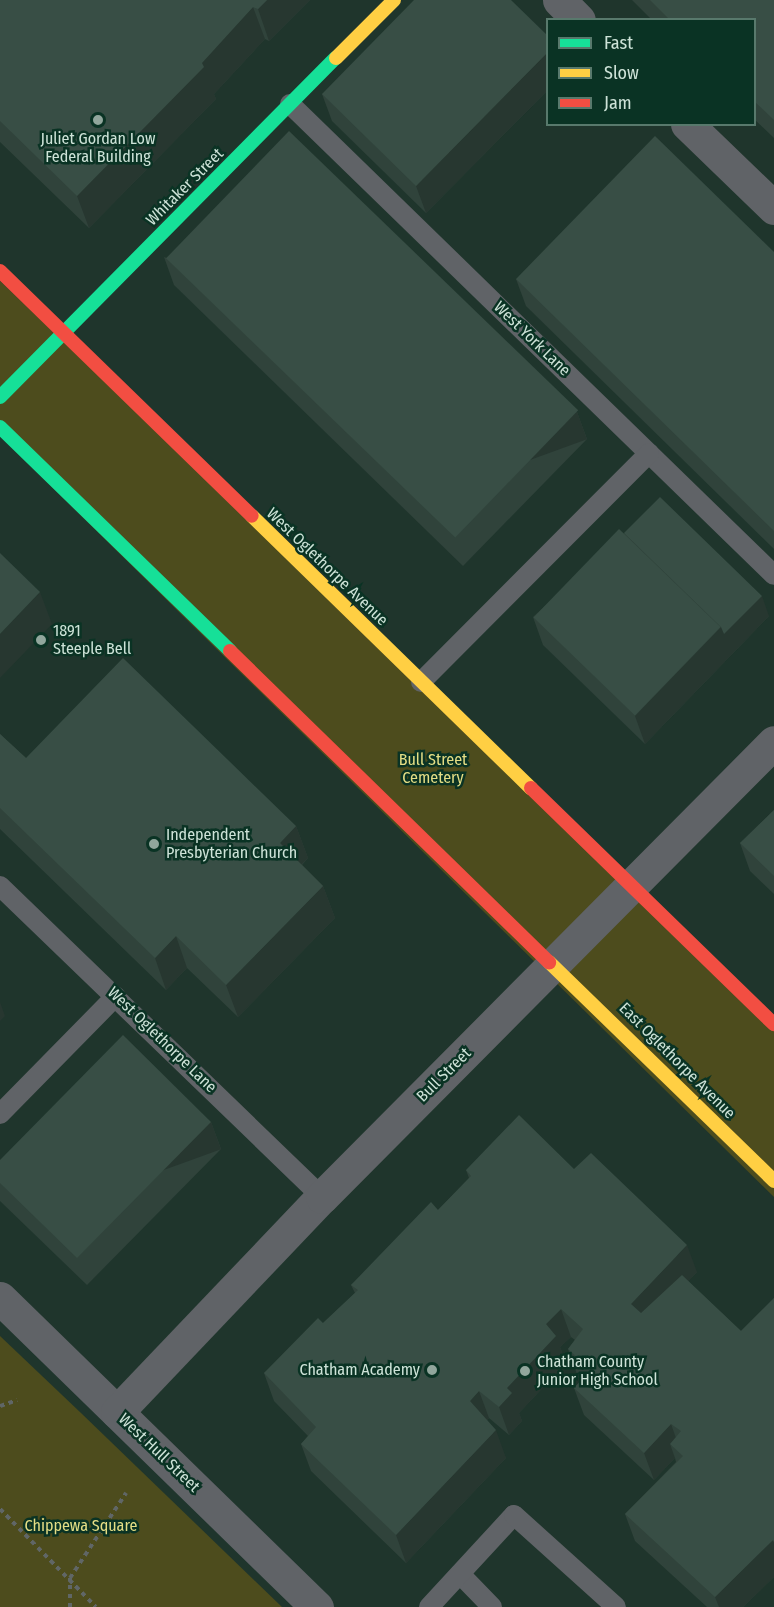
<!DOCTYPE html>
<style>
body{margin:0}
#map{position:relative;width:774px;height:1607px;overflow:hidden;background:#1f352c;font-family:"Fira Sans Condensed",sans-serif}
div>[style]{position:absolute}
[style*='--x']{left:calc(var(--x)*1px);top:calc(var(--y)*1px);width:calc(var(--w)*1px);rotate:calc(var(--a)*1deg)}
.green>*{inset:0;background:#4d4c1d}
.path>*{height:4px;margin-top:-2px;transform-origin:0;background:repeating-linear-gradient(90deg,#606666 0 4.5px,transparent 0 9px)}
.lane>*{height:20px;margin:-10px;padding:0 10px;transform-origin:10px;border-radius:10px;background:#606367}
.street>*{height:33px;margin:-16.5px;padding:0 16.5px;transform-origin:16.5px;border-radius:16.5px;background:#606367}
.fast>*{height:14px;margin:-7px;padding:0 7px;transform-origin:7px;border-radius:7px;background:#16e098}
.slow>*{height:14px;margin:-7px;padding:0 7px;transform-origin:7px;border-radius:7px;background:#ffcf43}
.jam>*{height:14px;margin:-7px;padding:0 7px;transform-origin:7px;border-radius:7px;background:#f24e42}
.wall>*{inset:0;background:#30433b}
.shaded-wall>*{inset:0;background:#273730;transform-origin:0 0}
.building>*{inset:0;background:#384e45;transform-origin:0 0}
.dots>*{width:16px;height:16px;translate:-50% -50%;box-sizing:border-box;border:3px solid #0a3324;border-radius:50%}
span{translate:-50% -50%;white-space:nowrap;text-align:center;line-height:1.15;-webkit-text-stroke:5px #0a3324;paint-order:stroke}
.poi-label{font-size:16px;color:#cee3d8}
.left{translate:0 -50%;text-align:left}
.right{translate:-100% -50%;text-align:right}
.street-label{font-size:16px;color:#cee3d8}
.park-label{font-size:16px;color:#e5de85}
.legend{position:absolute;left:546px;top:18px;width:210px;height:108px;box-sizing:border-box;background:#0a3324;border:2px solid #58796c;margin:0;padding:8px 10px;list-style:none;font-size:18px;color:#cee3d8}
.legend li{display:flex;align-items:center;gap:12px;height:30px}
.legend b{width:30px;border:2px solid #58796c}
</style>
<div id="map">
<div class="green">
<div style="clip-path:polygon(0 281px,774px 1023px,774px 1197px,0 436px)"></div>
<div style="clip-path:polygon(0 1336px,81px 1413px,282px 1607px,0 1607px)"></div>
</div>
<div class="path">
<div style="--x:0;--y:1406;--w:18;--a:-19"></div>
<div style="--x:0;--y:1509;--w:137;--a:45.6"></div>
<div style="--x:70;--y:1607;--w:29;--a:-90"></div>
<div style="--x:70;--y:1578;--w:102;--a:-56.6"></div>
</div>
<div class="lane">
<div style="--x:290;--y:104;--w:675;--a:44.22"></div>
<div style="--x:421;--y:682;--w:323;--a:-45.1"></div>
<div style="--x:0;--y:886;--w:448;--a:44"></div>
<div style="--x:0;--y:1114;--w:165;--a:-45.5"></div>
<div style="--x:460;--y:1574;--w:46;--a:45.9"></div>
<div style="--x:429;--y:1607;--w:125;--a:-47.3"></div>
<div style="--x:514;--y:1515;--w:137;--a:42"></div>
</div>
<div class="street">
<div style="--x:559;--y:0;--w:28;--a:45"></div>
<div style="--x:687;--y:124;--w:121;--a:44"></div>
<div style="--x:0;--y:1298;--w:443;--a:44.3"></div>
<div style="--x:117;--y:1412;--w:297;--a:-46.4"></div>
<div style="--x:322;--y:1197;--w:641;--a:-45.19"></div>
</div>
<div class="fast">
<div style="--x:0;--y:397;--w:477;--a:-45.3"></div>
<div style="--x:0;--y:427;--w:321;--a:44.2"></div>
</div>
<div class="slow">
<div style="--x:336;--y:58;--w:82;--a:-45"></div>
<div style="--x:252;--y:516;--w:390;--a:44.3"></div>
<div style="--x:549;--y:962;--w:314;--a:44.2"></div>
</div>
<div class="jam">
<div style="--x:0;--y:271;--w:351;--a:44.2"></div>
<div style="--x:230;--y:651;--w:446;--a:44.3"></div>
<div style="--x:531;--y:788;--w:339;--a:44.2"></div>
</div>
<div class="wall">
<div style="clip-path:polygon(0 0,310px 0,269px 41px,265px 39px,214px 94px,216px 99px,89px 228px,0 142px)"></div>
<div style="clip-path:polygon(632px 0,774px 0,774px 138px,754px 119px,754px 20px,652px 20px)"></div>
<div style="clip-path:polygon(548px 36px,548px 90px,426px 213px,332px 121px,322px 94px)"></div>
<div style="clip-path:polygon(774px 252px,774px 549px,526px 306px,516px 279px)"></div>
<div style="clip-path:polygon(164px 257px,577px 412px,587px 439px,463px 566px,174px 285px)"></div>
<div style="clip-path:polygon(624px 533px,769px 616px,645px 744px,543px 645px,533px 617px)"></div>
<div style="clip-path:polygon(0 734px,26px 758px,296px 826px,308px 858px,302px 865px,323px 886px,335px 918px,238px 1017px,187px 968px,166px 990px,0 829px)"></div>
<div style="clip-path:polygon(774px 810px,774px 894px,750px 871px,740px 843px)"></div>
<div style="clip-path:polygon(211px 1122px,221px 1149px,87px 1285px,0 1201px,0 1160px)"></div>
<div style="clip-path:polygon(574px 1169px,697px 1272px,688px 1281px,741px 1331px,774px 1298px,774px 1577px,743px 1607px,707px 1607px,635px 1541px,625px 1514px,676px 1462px,675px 1458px,654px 1480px,584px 1415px,574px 1388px,581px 1380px,578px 1377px,568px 1349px,575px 1340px,571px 1337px,560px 1347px,566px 1363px,519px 1413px,522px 1421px,509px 1435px,489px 1418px,487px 1420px,506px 1458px,406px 1563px,311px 1471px,301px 1444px,308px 1436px,274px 1401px,264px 1373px,323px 1323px,355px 1293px,351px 1285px,438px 1210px,469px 1178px,466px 1170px)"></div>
</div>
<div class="shaded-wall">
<div style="clip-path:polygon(267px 0,310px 0,269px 41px,258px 9px)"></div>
<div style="clip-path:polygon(253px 7px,265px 39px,214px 94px,216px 99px,89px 228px,77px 196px)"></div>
<div style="clip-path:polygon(548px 52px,548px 90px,426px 213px,416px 186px)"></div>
<div style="left:577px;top:412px;width:29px;height:177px;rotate:70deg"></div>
<div style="clip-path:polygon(40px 592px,52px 624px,0 678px,0 634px)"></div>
<div style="clip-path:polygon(762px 596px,769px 616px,645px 744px,635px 716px,721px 627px)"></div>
<div style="clip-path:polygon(296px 826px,308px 858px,291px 875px,280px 843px)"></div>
<div style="clip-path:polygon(323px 886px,335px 918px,238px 1017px,226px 985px)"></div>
<div style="clip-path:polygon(176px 936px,187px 968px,166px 990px,155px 958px)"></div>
<div style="clip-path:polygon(0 1002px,5px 1016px,0 1021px)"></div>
<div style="left:211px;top:1122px;width:29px;height:191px;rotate:70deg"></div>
<div style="clip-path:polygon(687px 1245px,697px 1272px,641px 1332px,631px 1304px)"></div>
<div style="clip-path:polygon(561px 1309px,571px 1337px,560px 1347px,566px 1363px,519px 1413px,522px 1421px,509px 1435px,499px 1407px,507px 1388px,546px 1324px)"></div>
<div style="clip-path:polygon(479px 1391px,489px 1418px,480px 1428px,470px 1401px)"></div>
<div style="clip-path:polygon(671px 1424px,681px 1452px,670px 1444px,675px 1458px,654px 1480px,644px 1453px)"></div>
<div style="clip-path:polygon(496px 1430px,506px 1458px,406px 1563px,396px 1535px)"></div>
<div style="clip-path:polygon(773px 1540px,774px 1543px,774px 1577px,743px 1607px,719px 1607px,715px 1597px)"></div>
</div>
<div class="building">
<div style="clip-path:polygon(0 0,267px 0,258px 9px,253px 7px,202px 63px,204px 67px,77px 196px,0 121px)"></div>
<div style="clip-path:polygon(414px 0,511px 0,548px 36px,548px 52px,416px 186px,322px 94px)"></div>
<div style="clip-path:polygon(650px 0,774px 0,774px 120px,754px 101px,754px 20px,670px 20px)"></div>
<div style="left:289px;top:131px;width:402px;height:177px;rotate:44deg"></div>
<div style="clip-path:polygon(655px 136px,774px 252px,774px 531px,516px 279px)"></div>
<div style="clip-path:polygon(660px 497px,762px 596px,724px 634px,721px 627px,624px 533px)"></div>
<div style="left:619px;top:529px;width:141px;height:123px;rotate:44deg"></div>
<div style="clip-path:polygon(0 553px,40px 592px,0 634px)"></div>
<div style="clip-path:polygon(123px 658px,296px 826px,280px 843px,323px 886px,226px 985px,176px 936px,155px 958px,0 808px,0 734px,26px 758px)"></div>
<div style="clip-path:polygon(774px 810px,774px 876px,740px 843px)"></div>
<div style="clip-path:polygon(123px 1035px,211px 1122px,77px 1258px,0 1183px,0 1160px)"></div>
<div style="clip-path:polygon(519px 1115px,574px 1169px,591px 1153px,687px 1245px,631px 1304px,641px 1313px,682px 1275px,741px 1331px,774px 1298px,774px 1542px,773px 1540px,715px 1597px,625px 1514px,683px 1456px,670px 1444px,681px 1431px,671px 1424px,644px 1453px,574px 1388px,591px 1370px,568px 1349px,583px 1329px,561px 1309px,546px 1324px,556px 1336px,507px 1388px,512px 1393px,499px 1407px,479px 1391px,470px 1401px,496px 1430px,396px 1535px,301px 1444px,316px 1427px,264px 1373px,318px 1318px,323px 1323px,358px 1290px,351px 1285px,431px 1202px,438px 1210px,471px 1176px,466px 1170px)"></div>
</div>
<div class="dots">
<div style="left:98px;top:120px;background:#91a69c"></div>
<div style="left:41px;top:640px;background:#91a69c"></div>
<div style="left:154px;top:844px;background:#91a69c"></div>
<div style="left:432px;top:1370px;background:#91a69c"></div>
<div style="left:525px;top:1371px;background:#91a69c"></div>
</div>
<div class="poi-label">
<span style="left:98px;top:148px">Juliet Gordan Low<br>Federal Building</span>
<span class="left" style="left:53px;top:640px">1891<br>Steeple Bell</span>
<span class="left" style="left:166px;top:844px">Independent<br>Presbyterian Church</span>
<span class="left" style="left:537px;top:1371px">Chatham County<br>Junior High School</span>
<span class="right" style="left:420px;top:1370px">Chatham Academy</span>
</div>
<div class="street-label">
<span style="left:185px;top:187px;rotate:-45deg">Whitaker Street</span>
<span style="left:532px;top:339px;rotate:44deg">West York Lane</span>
<span style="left:327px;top:567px;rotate:44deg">West Oglethorpe Avenue</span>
<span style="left:162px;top:1040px;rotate:44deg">West Oglethorpe Lane</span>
<span style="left:677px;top:1061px;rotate:45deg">East Oglethorpe Avenue</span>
<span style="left:444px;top:1075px;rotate:-45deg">Bull Street</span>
<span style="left:159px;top:1453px;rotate:44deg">West Hull Street</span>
</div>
<div class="park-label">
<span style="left:433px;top:769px">Bull Street<br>Cemetery</span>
<span style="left:81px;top:1526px">Chippewa Square</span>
</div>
<ul class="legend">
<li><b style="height:8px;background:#16e098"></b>Fast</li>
<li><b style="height:8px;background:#ffcf43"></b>Slow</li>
<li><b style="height:8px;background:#f24e42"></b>Jam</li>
</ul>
</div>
